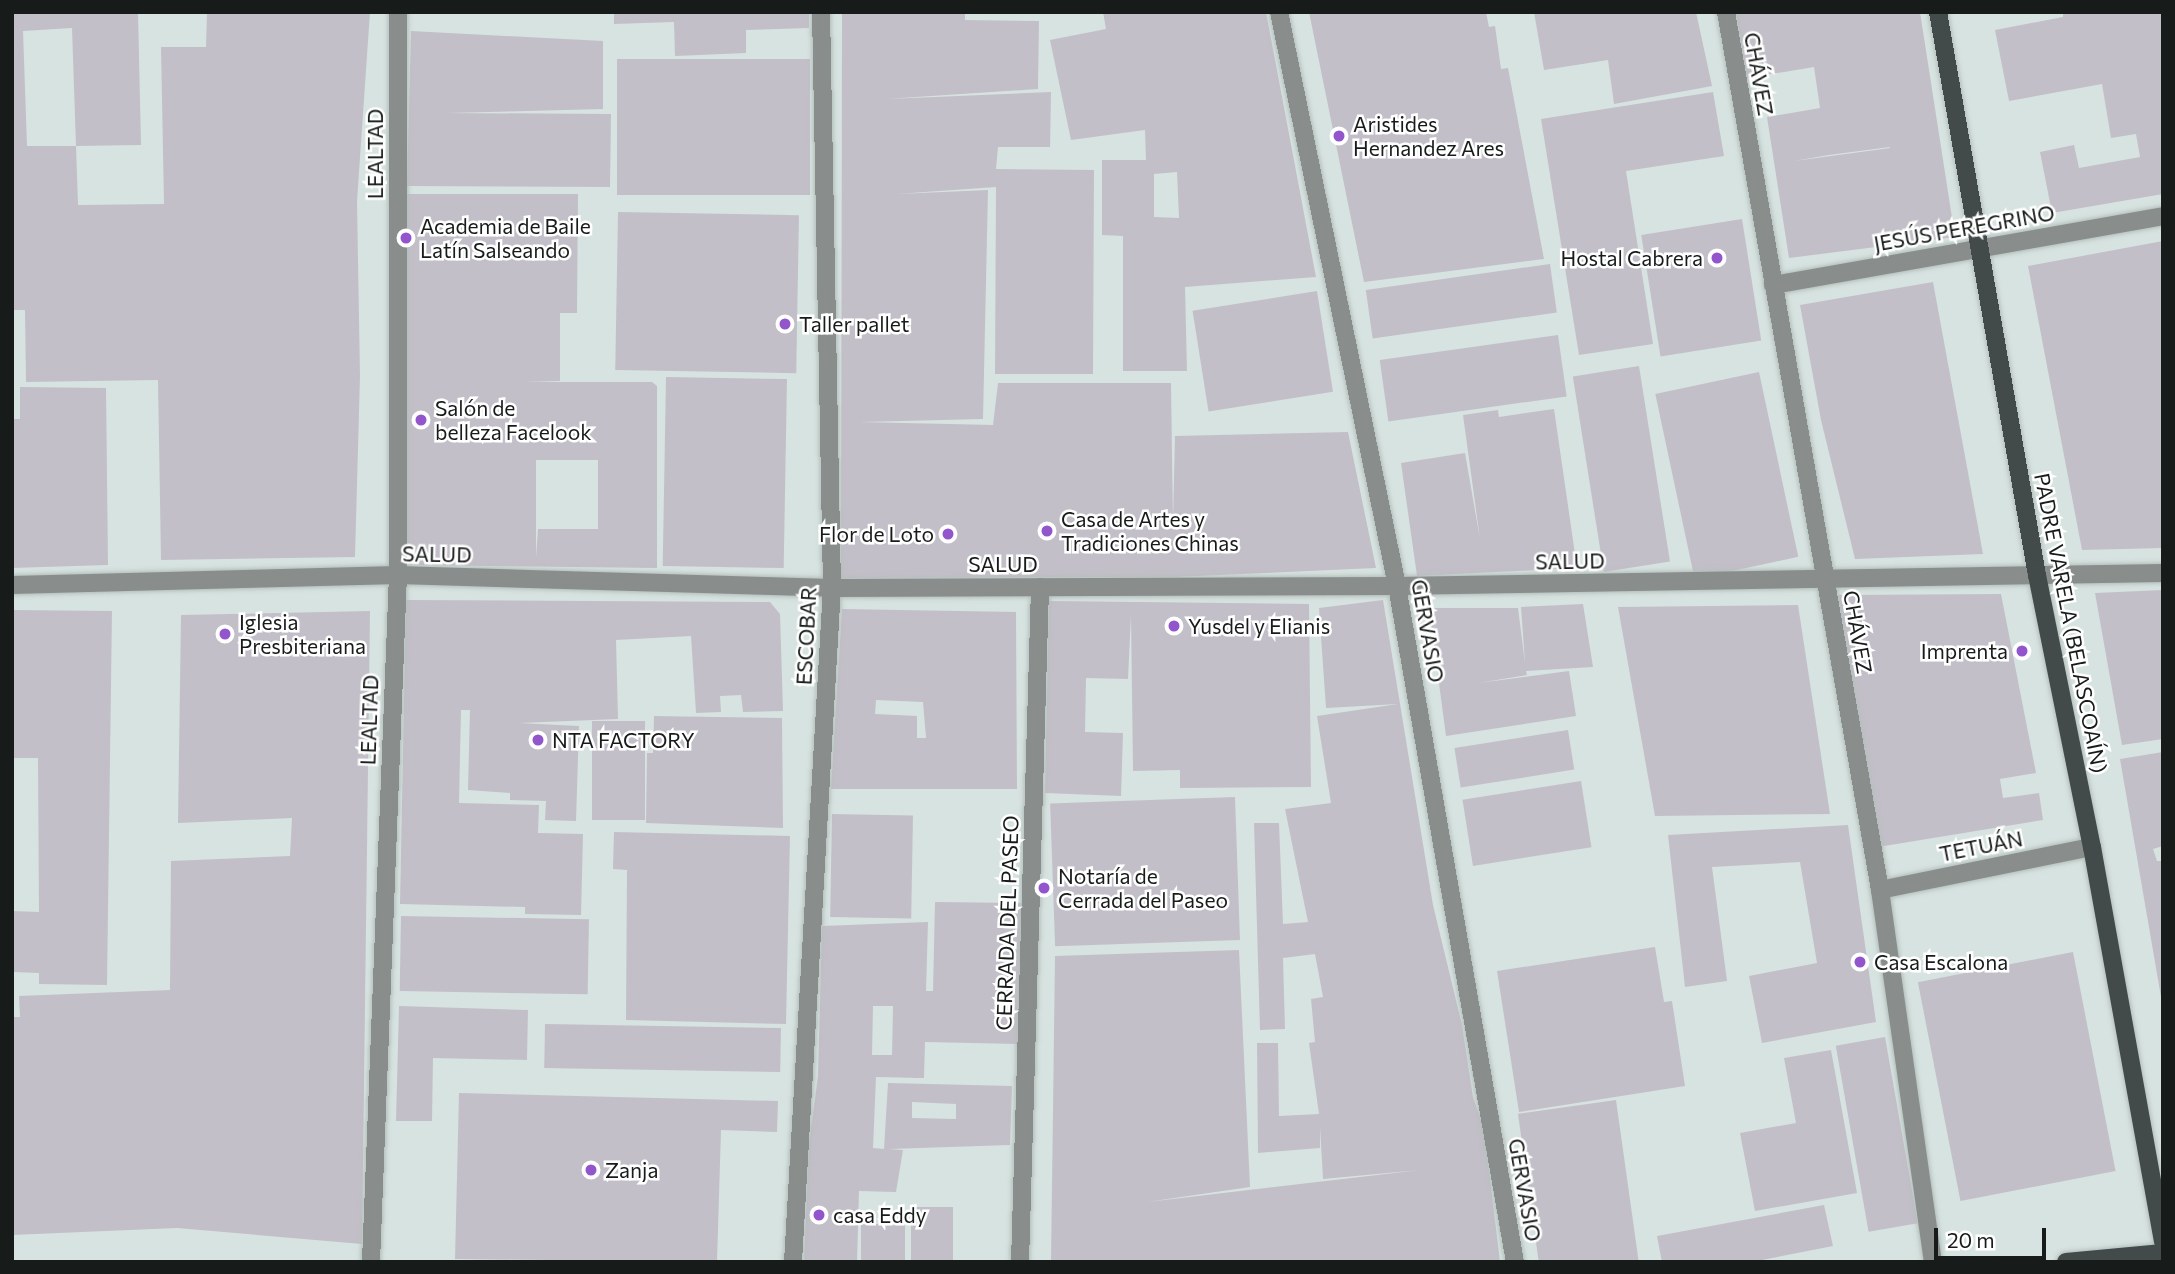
<!DOCTYPE html>
<meta charset="utf-8">
<style>
body{margin:0}
#map{position:relative;width:2175px;height:1274px;overflow:hidden;background:#d7e3e0;font-family:Commissioner,sans-serif}
div>[style]{position:absolute}
[style*='--x']{left:calc(var(--x)*1px);top:calc(var(--y)*1px);width:calc(var(--w)*1px);rotate:calc(var(--a)*1deg)}
.building>*{inset:0;background:#c3bfc8;transform-origin:0 0}
.roads{filter:drop-shadow(0 0 2px #b4bfbc) drop-shadow(0 0 2px #b4bfbc)}
.minor>*{height:18px;margin:-9px;padding:0 9px;transform-origin:9px;border-radius:9px;background:#898e8d}
.major>*{height:18px;margin:-9px;padding:0 9px;transform-origin:9px;border-radius:9px;background:#434b4a}
.dots>*{width:19px;height:19px;translate:-50% -50%;box-sizing:border-box;border:4px solid #fff;border-radius:50%}
span{translate:-50% -50%;white-space:nowrap;text-align:center;line-height:1.15;-webkit-text-stroke:5px #fff;paint-order:stroke}
.street-label{font-size:21px;color:#171b1a}
.poi-label{font-size:21px;color:#171b1a}
.left{translate:0 -50%;text-align:left}
.right{translate:-100% -50%;text-align:right}
.frame{position:absolute;inset:0;border:14px solid #171b1a;pointer-events:none}
.scale{position:absolute;left:1934px;top:1228px;width:112px;height:32px;box-sizing:border-box;border:4px solid #171b1a;border-top:0;padding-left:9px;font-size:21px;line-height:24px;white-space:nowrap;color:#171b1a;-webkit-text-stroke:5px #fff;paint-order:stroke}
</style>
<div id="map">
<div class="building">
<div style="clip-path:polygon(12px 12px,138px 12px,141px 145px,76px 146px,72px 28px,23px 31px,27px 146px,76px 146px,78px 205px,164px 204px,161px 47px,206px 47px,207px 12px,370px 12px,357px 201px,360px 376px,355px 557px,161px 560px,158px 380px,26px 382px,25px 310px,12px 310px)"></div>
<div style="clip-path:polygon(614px 12px,809px 12px,809px 28px,746px 30px,746px 53px,675px 56px,674px 22px,614px 24px)"></div>
<div style="clip-path:polygon(842px 12px,965px 12px,965px 20px,1039px 21px,1038px 89px,886px 99px,1051px 92px,1050px 147px,998px 147px,996px 169px,1094px 170px,1093px 374px,995px 374px,996px 187px,897px 194px,988px 190px,983px 419px,860px 422px,993px 425px,998px 383px,1171px 383px,1173px 522px,1175px 436px,1348px 432px,1376px 568px,1174px 577px,841px 578px)"></div>
<div style="clip-path:polygon(evenodd,1103px 12px,1266px 12px,1316px 277px,1185px 287px,1187px 371px,1123px 371px,1123px 236px,1102px 235px,1102px 160px,1146px 160px,1145px 130px,1071px 140px,1050px 40px,1106px 29px,1103px 12px,1177px 172px,1179px 218px,1154px 217px,1154px 174px,1177px 172px)"></div>
<div style="clip-path:polygon(1309px 12px,1486px 12px,1489px 27px,1495px 26px,1501px 69px,1508px 68px,1544px 259px,1364px 282px)"></div>
<div style="clip-path:polygon(1534px 12px,1696px 12px,1712px 86px,1614px 104px,1608px 60px,1544px 70px)"></div>
<div style="clip-path:polygon(evenodd,1736px 12px,1920px 12px,1955px 237px,1789px 258px,1767px 117px,1820px 108px,1814px 67px,1747px 78px,1736px 12px,1890px 147px,1890px 148px,1794px 161px,1829px 155px,1890px 147px)"></div>
<div style="clip-path:polygon(2063px 12px,2163px 12px,2163px 194px,2052px 213px,2040px 152px,2074px 145px,2079px 168px,2140px 157px,2136px 134px,2111px 138px,2102px 84px,2009px 101px,1995px 30px,2063px 17px)"></div>
<div style="clip-path:polygon(411px 31px,603px 41px,603px 109px,447px 113px,611px 114px,610px 187px,407px 186px)"></div>
<div style="left:617px;top:59px;width:193px;height:136px"></div>
<div style="clip-path:polygon(1713px 92px,1724px 156px,1626px 171px,1653px 344px,1579px 355px,1541px 119px)"></div>
<div style="clip-path:polygon(evenodd,407px 194px,578px 194px,577px 313px,560px 313px,560px 381px,525px 382px,652px 382px,657px 386px,657px 568px,407px 565px,407px 194px,536px 460px,598px 460px,598px 529px,538px 529px,536px 557px,536px 460px)"></div>
<div style="left:618px;top:212px;width:181px;height:158px;rotate:1deg"></div>
<div style="left:1742px;top:219px;width:123px;height:102px;rotate:81deg"></div>
<div style="clip-path:polygon(2163px 241px,2163px 548px,2082px 550px,2028px 266px)"></div>
<div style="left:1550px;top:264px;width:49px;height:186px;rotate:82deg"></div>
<div style="clip-path:polygon(1933px 282px,1983px 554px,1855px 559px,1821px 420px,1800px 305px)"></div>
<div style="left:1317px;top:291px;width:102px;height:126px;rotate:81deg"></div>
<div style="left:1558px;top:335px;width:62px;height:180px;rotate:82deg"></div>
<div style="left:1639px;top:366px;width:198px;height:67px;rotate:81deg"></div>
<div style="left:1759px;top:372px;width:189px;height:106px;rotate:78deg"></div>
<div style="left:666px;top:377px;width:121px;height:189px;rotate:1deg"></div>
<div style="clip-path:polygon(20px 387px,106px 388px,108px 565px,12px 568px,12px 419px,20px 419px)"></div>
<div style="clip-path:polygon(1554px 409px,1577px 568px,1417px 576px,1401px 463px,1465px 453px,1480px 539px,1463px 415px,1498px 410px,1499px 417px)"></div>
<div style="clip-path:polygon(2163px 590px,2163px 739px,2122px 745px,2095px 593px)"></div>
<div style="clip-path:polygon(2001px 594px,2036px 773px,2000px 779px,2003px 798px,2039px 793px,2043px 820px,1878px 847px,1838px 595px)"></div>
<div style="clip-path:polygon(406px 600px,770px 602px,780px 614px,783px 711px,743px 712px,741px 695px,720px 696px,721px 712px,696px 713px,691px 636px,616px 640px,618px 719px,519px 723px,579px 726px,576px 821px,545px 820px,546px 801px,510px 800px,510px 793px,468px 790px,470px 710px,461px 710px,459px 803px,539px 805px,538px 833px,583px 834px,581px 915px,525px 914px,525px 907px,400px 904px)"></div>
<div style="clip-path:polygon(1383px 600px,1433px 905px,1462px 1025px,1473px 1097px,1484px 1129px,1500px 1262px,1051px 1262px,1055px 956px,1239px 950px,1250px 1187px,1147px 1202px,1420px 1170px,1323px 1179px,1320px 1127px,1320px 1148px,1258px 1153px,1257px 1043px,1278px 1043px,1279px 1116px,1319px 1114px,1309px 1043px,1315px 1042px,1311px 999px,1323px 997px,1315px 954px,1283px 958px,1285px 1029px,1260px 1030px,1254px 823px,1279px 823px,1283px 924px,1308px 922px,1285px 809px,1331px 803px,1317px 716px,1398px 704px,1326px 708px,1319px 608px)"></div>
<div style="clip-path:polygon(1049px 601px,1309px 604px,1311px 787px,1180px 788px,1180px 770px,1133px 771px,1131px 615px,1128px 679px,1086px 678px,1085px 732px,1123px 733px,1121px 796px,1045px 793px)"></div>
<div style="clip-path:polygon(1583px 604px,1593px 667px,1526px 671px,1527px 675px,1478px 683px,1569px 671px,1576px 716px,1446px 736px,1429px 608px,1518px 608px,1525px 663px,1521px 607px)"></div>
<div style="clip-path:polygon(1798px 605px,1830px 814px,1655px 816px,1618px 607px)"></div>
<div style="clip-path:polygon(evenodd,842px 609px,1016px 612px,1017px 789px,831px 789px,842px 609px,876px 700px,923px 702px,926px 738px,917px 738px,917px 716px,875px 714px,876px 700px)"></div>
<div style="clip-path:polygon(12px 610px,112px 611px,107px 985px,39px 984px,39px 973px,12px 972px,12px 911px,39px 912px,38px 758px,12px 758px)"></div>
<div style="clip-path:polygon(370px 611px,362px 1244px,177px 1228px,12px 1235px,12px 1017px,20px 1017px,19px 996px,170px 990px,171px 861px,290px 856px,292px 818px,178px 823px,181px 615px)"></div>
<div style="clip-path:polygon(654px 716px,782px 718px,783px 828px,646px 823px,647px 753px,653px 753px)"></div>
<div style="left:592px;top:721px;width:53px;height:99px"></div>
<div style="left:1568px;top:730px;width:40px;height:115px;rotate:81deg"></div>
<div style="clip-path:polygon(2163px 752px,2163px 846px,2153px 849px,2157px 861px,2163px 861px,2161px 997px,2120px 759px)"></div>
<div style="left:1581px;top:781px;width:67px;height:120px;rotate:81deg"></div>
<div style="left:1235px;top:797px;width:143px;height:185px;rotate:88deg"></div>
<div style="left:832px;top:814px;width:81px;height:103px;rotate:1deg"></div>
<div style="clip-path:polygon(1848px 825px,1876px 1022px,1762px 1043px,1749px 976px,1817px 963px,1800px 862px,1712px 867px,1727px 981px,1685px 987px,1668px 835px)"></div>
<div style="clip-path:polygon(614px 832px,790px 836px,786px 1024px,626px 1020px,627px 870px,613px 869px)"></div>
<div style="clip-path:polygon(evenodd,935px 902px,1022px 903px,1020px 1044px,925px 1042px,924px 1078px,876px 1077px,873px 1148px,884px 1149px,888px 1083px,1012px 1086px,1010px 1145px,889px 1149px,903px 1150px,896px 1192px,859px 1191px,857px 1262px,804px 1262px,809px 1144px,818px 1076px,822px 926px,928px 922px,926px 991px,933px 991px,935px 902px,873px 1006px,893px 1006px,892px 1055px,872px 1055px,873px 1006px,935px 902px,912px 1102px,956px 1104px,956px 1119px,912px 1118px,912px 1102px)"></div>
<div style="left:401px;top:916px;width:188px;height:75px;rotate:1deg"></div>
<div style="clip-path:polygon(1655px 947px,1664px 1002px,1672px 1001px,1685px 1086px,1519px 1112px,1497px 971px)"></div>
<div style="left:2073px;top:952px;width:223px;height:158px;rotate:79deg"></div>
<div style="clip-path:polygon(399px 1006px,528px 1010px,527px 1060px,433px 1058px,432px 1121px,396px 1121px)"></div>
<div style="left:545px;top:1024px;width:236px;height:44px;rotate:1deg"></div>
<div style="left:1885px;top:1037px;width:189px;height:50px;rotate:80deg"></div>
<div style="clip-path:polygon(1831px 1050px,1857px 1193px,1755px 1211px,1740px 1133px,1796px 1123px,1784px 1058px)"></div>
<div style="clip-path:polygon(459px 1093px,778px 1101px,777px 1132px,721px 1130px,717px 1262px,455px 1259px)"></div>
<div style="left:1616px;top:1100px;width:163px;height:99px;rotate:82deg"></div>
<div style="clip-path:polygon(1824px 1205px,1833px 1246px,1752px 1262px,1662px 1262px,1657px 1236px)"></div>
<div style="left:911px;top:1207px;width:42px;height:55px"></div>
<div style="left:861px;top:1224px;width:44px;height:38px"></div>
</div>
<div class="roads">
<div class="minor">
<div style="--x:1279;--y:12;--w:586;--a:78.38"></div>
<div style="--x:1397;--y:586;--w:686;--a:80.1"></div>
<div style="--x:1726;--y:12;--w:891;--a:80.05"></div>
<div style="--x:1880;--y:890;--w:376;--a:81.9"></div>
<div style="--x:1773;--y:285;--w:396;--a:-10"></div>
<div style="--x:12;--y:585;--w:386;--a:-1.5"></div>
<div style="--x:398;--y:575;--w:434;--a:1.7"></div>
<div style="--x:832;--y:588;--w:565;--a:-0.2"></div>
<div style="--x:1397;--y:586;--w:766;--a:-0.97"></div>
<div style="--x:1880;--y:890;--w:216;--a:-11.5"></div>
<div style="--x:371;--y:1262;--w:688;--a:-87.75"></div>
<div style="--x:398;--y:575;--w:563;--a:-90"></div>
<div style="--x:793;--y:1262;--w:675;--a:-86.69"></div>
<div style="--x:832;--y:588;--w:576;--a:-91.09"></div>
<div style="--x:1020;--y:1262;--w:675;--a:-88.3"></div>
</div>
<div class="major">
<div style="--x:1938;--y:12;--w:572;--a:80.03"></div>
<div style="--x:2037;--y:575;--w:278;--a:78.6"></div>
<div style="--x:2092;--y:847;--w:401;--a:79.8"></div>
<div style="--x:2066;--y:1262;--w:97;--a:-5.3"></div>
</div>
</div>
<div class="dots">
<div style="left:1339px;top:136px;background:#9255cc"></div>
<div style="left:406px;top:238px;background:#9255cc"></div>
<div style="left:1717px;top:258px;background:#9255cc"></div>
<div style="left:785px;top:324px;background:#9255cc"></div>
<div style="left:421px;top:420px;background:#9255cc"></div>
<div style="left:1047px;top:531px;background:#9255cc"></div>
<div style="left:948px;top:534px;background:#9255cc"></div>
<div style="left:1174px;top:626px;background:#9255cc"></div>
<div style="left:225px;top:634px;background:#9255cc"></div>
<div style="left:2022px;top:651px;background:#9255cc"></div>
<div style="left:538px;top:740px;background:#9255cc"></div>
<div style="left:1044px;top:888px;background:#9255cc"></div>
<div style="left:1860px;top:962px;background:#9255cc"></div>
<div style="left:591px;top:1170px;background:#9255cc"></div>
<div style="left:819px;top:1215px;background:#9255cc"></div>
</div>
<div class="street-label">
<span style="left:1759px;top:74px;rotate:80deg">CHÁVEZ</span>
<span style="left:375px;top:154px;rotate:-90deg">LEALTAD</span>
<span style="left:1964px;top:228px;rotate:-10deg">JESÚS PEREGRINO</span>
<span style="left:437px;top:554px;rotate:1deg">SALUD</span>
<span style="left:1570px;top:561px;rotate:-1deg">SALUD</span>
<span style="left:1003px;top:564px">SALUD</span>
<span style="left:2071px;top:623px;rotate:79deg">PADRE VARELA (BELASCOAÍN)</span>
<span style="left:1428px;top:631px;rotate:80deg">GERVASIO</span>
<span style="left:1858px;top:632px;rotate:80deg">CHÁVEZ</span>
<span style="left:806px;top:636px;rotate:-87deg">ESCOBAR</span>
<span style="left:369px;top:720px;rotate:-88deg">LEALTAD</span>
<span style="left:1981px;top:846px;rotate:-11deg">TETUÁN</span>
<span style="left:1007px;top:923px;rotate:-88deg">CERRADA DEL PASEO</span>
<span style="left:1525px;top:1190px;rotate:80deg">GERVASIO</span>
</div>
<div class="poi-label">
<span class="left" style="left:1353px;top:136px">Aristides<br>Hernandez Ares</span>
<span class="left" style="left:420px;top:238px">Academia de Baile<br>Latín Salseando</span>
<span class="right" style="left:1703px;top:258px">Hostal Cabrera</span>
<span class="left" style="left:799px;top:324px">Taller pallet</span>
<span class="left" style="left:435px;top:420px">Salón de<br>belleza Facelook</span>
<span class="left" style="left:1061px;top:531px">Casa de Artes y<br>Tradiciones Chinas</span>
<span class="right" style="left:934px;top:534px">Flor de Loto</span>
<span class="left" style="left:239px;top:634px">Iglesia<br>Presbiteriana</span>
<span class="left" style="left:1188px;top:626px">Yusdel y Elianis</span>
<span class="right" style="left:2008px;top:651px">Imprenta</span>
<span class="left" style="left:552px;top:740px">NTA FACTORY</span>
<span class="left" style="left:1058px;top:888px">Notaría de<br>Cerrada del Paseo</span>
<span class="left" style="left:1874px;top:962px">Casa Escalona</span>
<span class="left" style="left:605px;top:1170px">Zanja</span>
<span class="left" style="left:833px;top:1215px">casa Eddy</span>
</div>
<div class="frame"></div>
<div class="scale">20 m</div>
</div>
